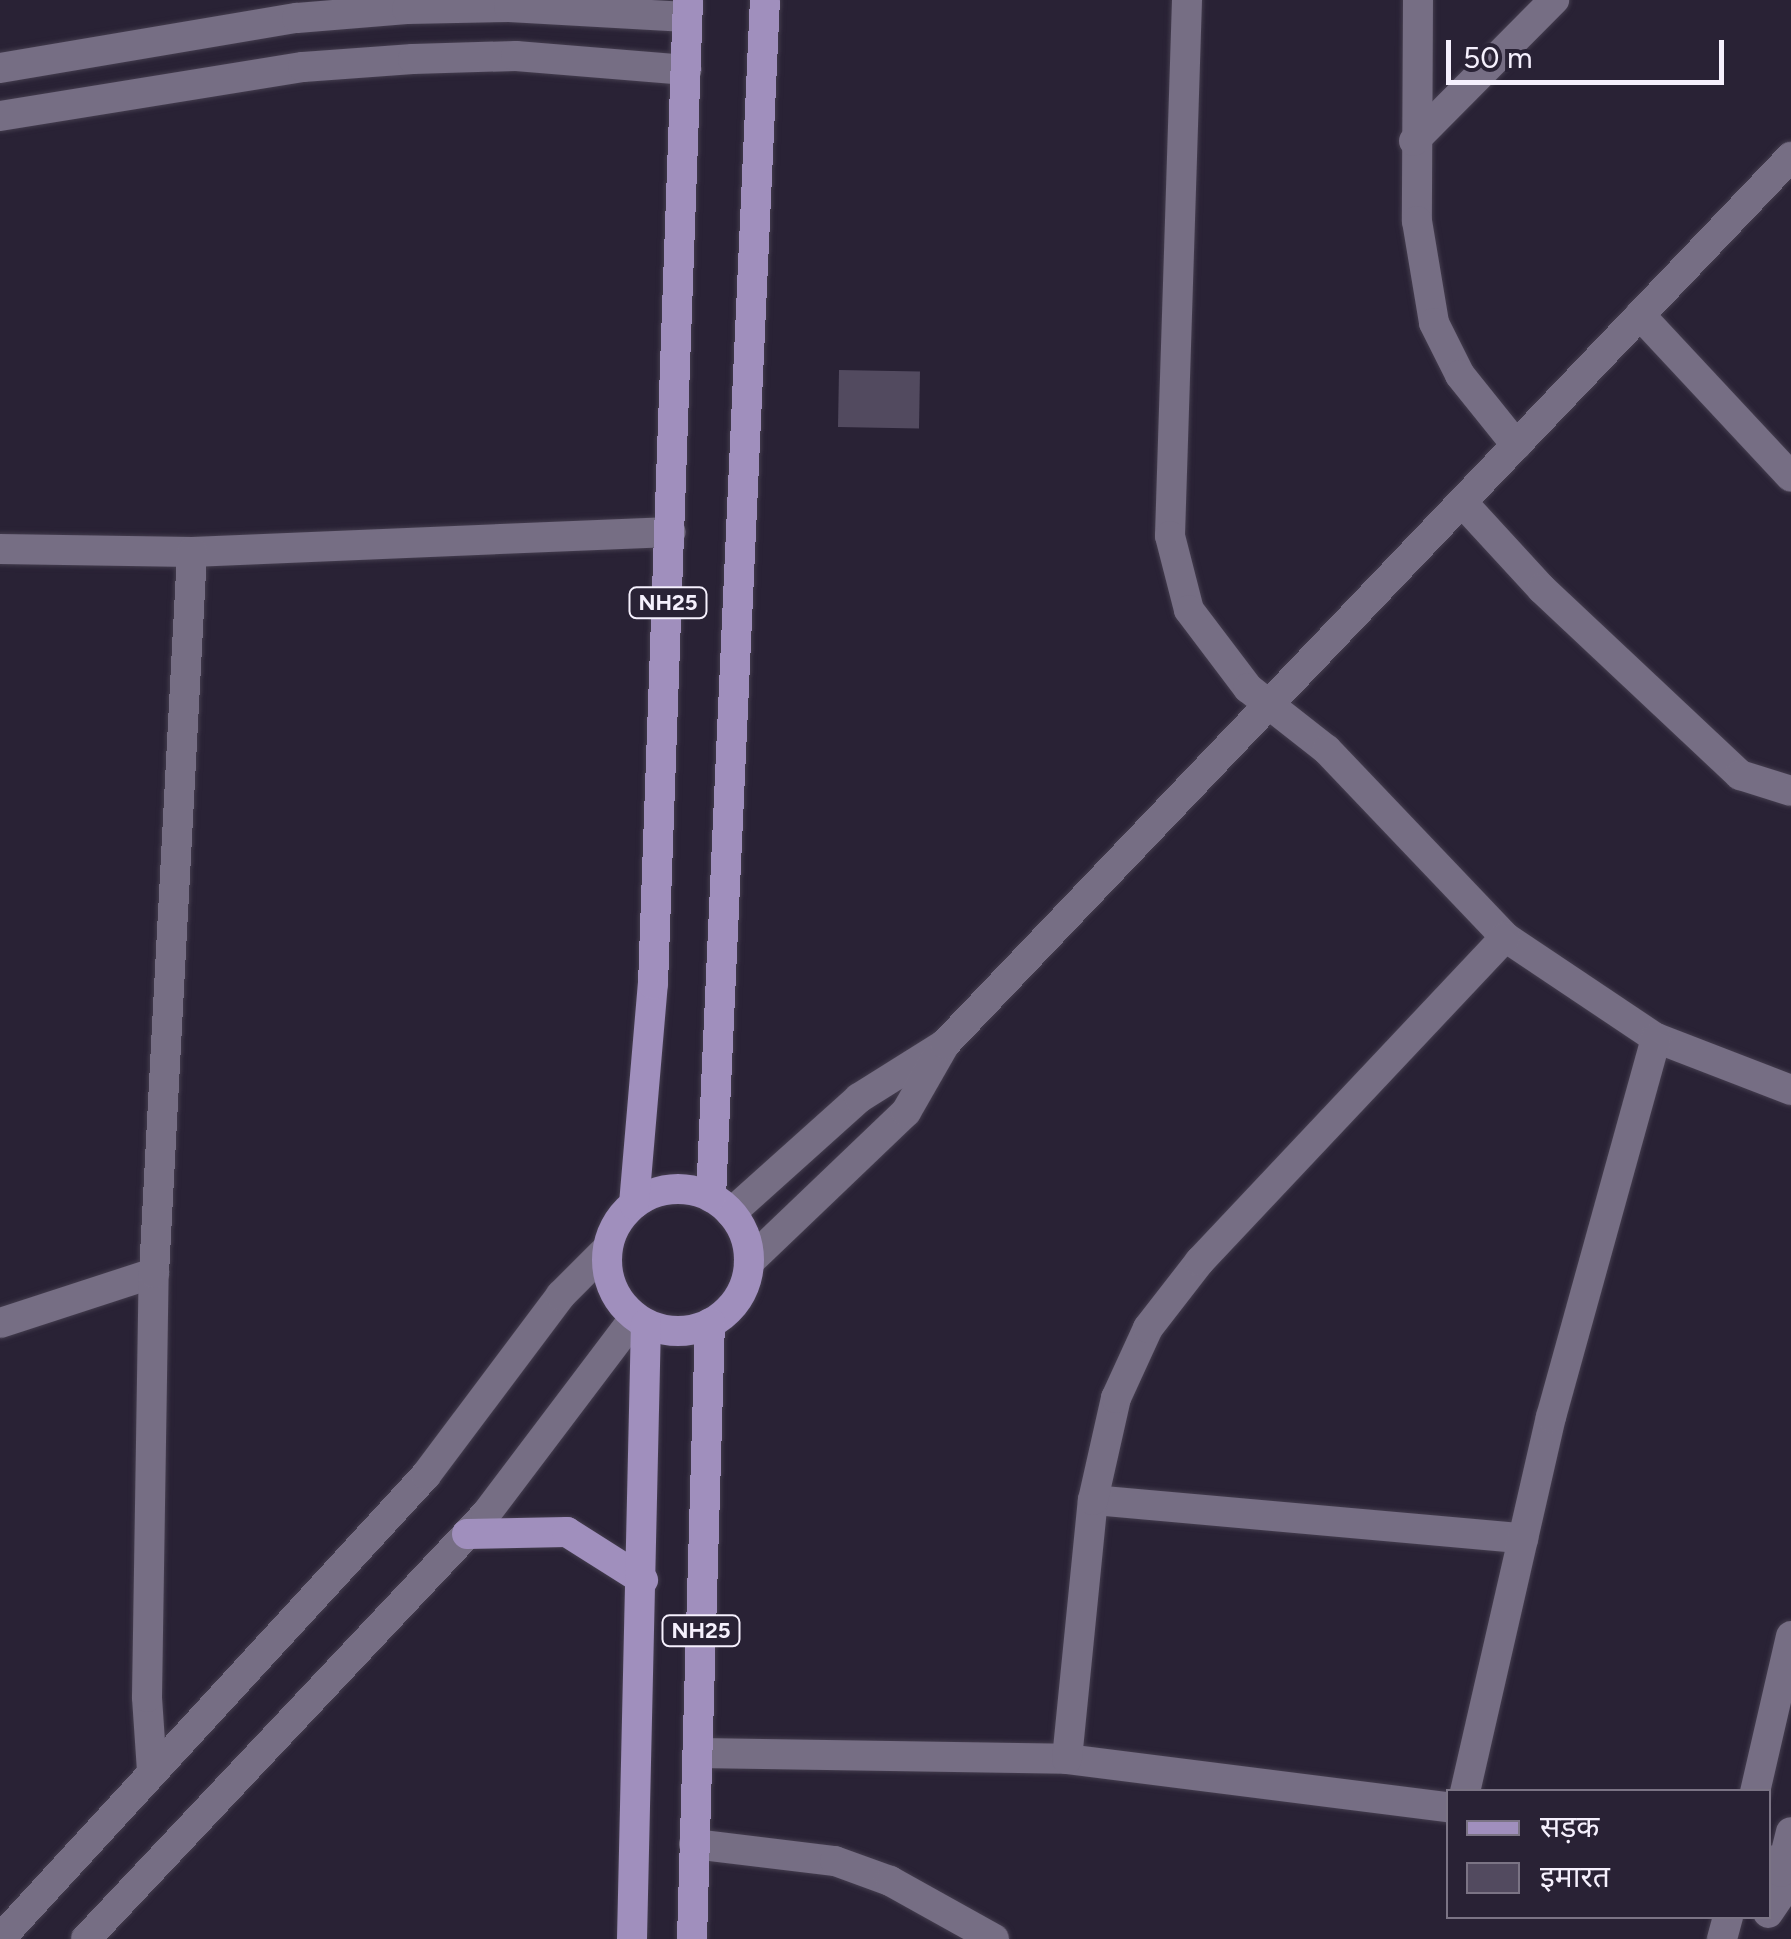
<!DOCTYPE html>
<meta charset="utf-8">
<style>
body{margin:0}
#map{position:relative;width:1791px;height:1939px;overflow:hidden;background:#292235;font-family:Figtree,"Noto Sans Devanagari",sans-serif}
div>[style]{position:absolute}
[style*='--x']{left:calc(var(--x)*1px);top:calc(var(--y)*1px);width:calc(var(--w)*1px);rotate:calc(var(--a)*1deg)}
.building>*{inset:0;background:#524a5f;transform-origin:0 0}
.roads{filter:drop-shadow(0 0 2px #443d4e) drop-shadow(0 0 2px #443d4e)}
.minor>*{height:30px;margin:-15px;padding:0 15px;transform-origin:15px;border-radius:15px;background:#766e84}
.major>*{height:30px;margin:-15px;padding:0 15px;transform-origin:15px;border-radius:15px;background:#a08fbd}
.major>.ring{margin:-15px;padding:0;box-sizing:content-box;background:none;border:30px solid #a08fbd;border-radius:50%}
span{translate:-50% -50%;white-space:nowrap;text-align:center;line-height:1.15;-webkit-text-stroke:8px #292235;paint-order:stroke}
.shield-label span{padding:2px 8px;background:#292235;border:2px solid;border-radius:8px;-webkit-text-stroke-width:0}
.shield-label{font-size:22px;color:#f5f0fd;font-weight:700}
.legend{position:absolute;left:1446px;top:1789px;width:325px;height:130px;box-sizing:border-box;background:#292235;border:2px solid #7b7485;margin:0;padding:12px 18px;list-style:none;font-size:30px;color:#f5f0fd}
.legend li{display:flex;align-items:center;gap:20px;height:50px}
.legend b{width:50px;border:2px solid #7b7485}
.scale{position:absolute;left:1446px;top:40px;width:278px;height:45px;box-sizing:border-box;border:5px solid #f5f0fd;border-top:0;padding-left:12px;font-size:30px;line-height:35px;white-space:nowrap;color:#f5f0fd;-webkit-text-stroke:8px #292235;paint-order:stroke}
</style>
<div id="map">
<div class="building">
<div style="left:839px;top:370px;width:81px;height:57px;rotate:1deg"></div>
</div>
<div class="roads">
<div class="minor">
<div style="--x:1187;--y:0;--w:536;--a:91.82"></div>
<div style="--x:1170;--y:536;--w:76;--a:75.6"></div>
<div style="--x:1189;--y:610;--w:98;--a:52.9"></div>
<div style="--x:1248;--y:688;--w:100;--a:38.1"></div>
<div style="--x:1327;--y:750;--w:258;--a:46.4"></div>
<div style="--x:1505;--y:937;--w:182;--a:33.8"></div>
<div style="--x:1656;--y:1038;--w:145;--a:21.1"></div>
<div style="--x:1418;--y:0;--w:221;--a:90.3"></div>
<div style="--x:1417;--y:221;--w:103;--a:80.5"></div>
<div style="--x:1434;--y:323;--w:58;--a:63.4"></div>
<div style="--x:1460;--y:375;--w:90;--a:51.3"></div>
<div style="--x:0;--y:68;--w:301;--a:-9.6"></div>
<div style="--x:297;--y:18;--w:110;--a:-4.7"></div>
<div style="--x:407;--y:9;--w:102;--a:-1.1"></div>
<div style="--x:509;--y:7;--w:178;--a:3.2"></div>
<div style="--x:0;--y:116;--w:307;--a:-9.2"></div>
<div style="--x:303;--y:67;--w:110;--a:-4.2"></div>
<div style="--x:413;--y:59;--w:103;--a:-1.7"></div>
<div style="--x:516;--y:56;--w:171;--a:4.7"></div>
<div style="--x:1414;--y:141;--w:199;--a:-45.2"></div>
<div style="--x:1640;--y:315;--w:221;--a:47"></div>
<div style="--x:1462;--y:502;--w:118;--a:47.4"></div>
<div style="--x:1542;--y:589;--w:272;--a:43.2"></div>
<div style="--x:1740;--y:775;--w:53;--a:17.4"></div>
<div style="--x:0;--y:549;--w:192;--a:0.9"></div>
<div style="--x:192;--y:552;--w:479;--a:-2.4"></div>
<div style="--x:731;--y:1213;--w:172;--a:-41.9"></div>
<div style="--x:859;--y:1098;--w:98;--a:-32.1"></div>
<div style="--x:749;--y:1262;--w:217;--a:-43.7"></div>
<div style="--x:906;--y:1112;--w:78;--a:-60.2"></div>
<div style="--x:945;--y:1044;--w:1226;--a:-46.36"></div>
<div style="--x:0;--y:1323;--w:162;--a:-18"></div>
<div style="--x:1093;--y:1500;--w:432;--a:5.1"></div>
<div style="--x:698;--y:1753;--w:369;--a:0.9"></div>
<div style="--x:1067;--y:1759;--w:384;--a:7.2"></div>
<div style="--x:1067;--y:1759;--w:260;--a:-84.3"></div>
<div style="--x:1093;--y:1500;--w:105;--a:-77.3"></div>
<div style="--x:1116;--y:1398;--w:77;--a:-65.4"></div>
<div style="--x:1148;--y:1328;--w:85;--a:-52.2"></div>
<div style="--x:1200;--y:1261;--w:445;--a:-46.7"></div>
<div style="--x:152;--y:1771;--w:74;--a:-93.9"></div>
<div style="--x:147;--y:1697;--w:424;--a:-89.1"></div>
<div style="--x:154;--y:1273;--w:722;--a:-86.98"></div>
<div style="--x:1465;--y:1792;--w:385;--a:-77.1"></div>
<div style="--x:1551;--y:1417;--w:393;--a:-74.5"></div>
<div style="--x:1755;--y:1792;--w:160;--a:-77"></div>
<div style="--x:694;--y:1844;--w:142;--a:6.9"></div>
<div style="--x:835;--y:1861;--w:59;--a:20"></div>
<div style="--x:890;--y:1881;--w:119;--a:29.1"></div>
<div style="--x:1768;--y:1860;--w:33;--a:59"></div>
<div style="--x:1785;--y:1888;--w:30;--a:124"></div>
<div style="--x:1781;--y:1872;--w:41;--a:-76"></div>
<div style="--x:0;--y:1939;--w:630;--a:-47.44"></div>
<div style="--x:426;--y:1475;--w:225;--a:-53.1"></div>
<div style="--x:561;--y:1295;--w:65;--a:-45"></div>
<div style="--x:86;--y:1939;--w:584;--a:-46.74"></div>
<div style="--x:486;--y:1514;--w:247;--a:-52.9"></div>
<div style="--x:1722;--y:1939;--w:24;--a:-75"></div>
</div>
<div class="major">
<div class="ring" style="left:607px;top:1189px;width:112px;height:112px"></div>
<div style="--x:711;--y:1197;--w:1198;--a:-87.42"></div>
<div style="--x:634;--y:1204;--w:221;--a:-85.1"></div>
<div style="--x:653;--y:984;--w:985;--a:-87.96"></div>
<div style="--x:467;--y:1534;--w:100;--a:-1.1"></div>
<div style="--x:567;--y:1532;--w:90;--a:32.3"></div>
<div style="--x:632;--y:1939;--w:615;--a:-88.7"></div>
<div style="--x:692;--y:1939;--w:616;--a:-88.33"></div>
</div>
</div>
<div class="shield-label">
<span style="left:668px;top:603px">NH25</span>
<span style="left:701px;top:1631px">NH25</span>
</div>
<ul class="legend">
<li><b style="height:12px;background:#a08fbd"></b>सड़क</li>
<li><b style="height:28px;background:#524a5f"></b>इमारत</li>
</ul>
<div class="scale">50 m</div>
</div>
